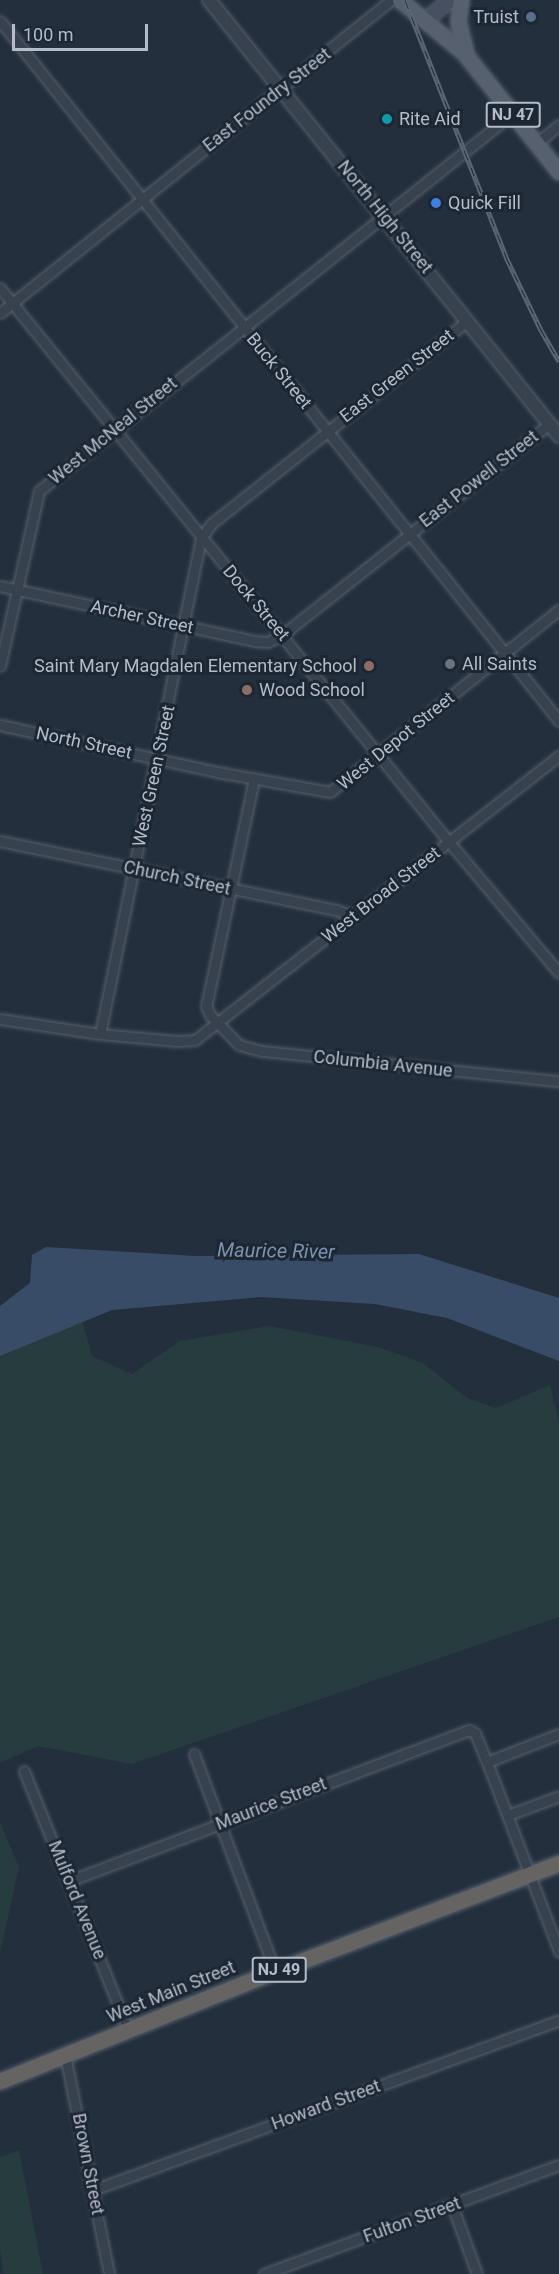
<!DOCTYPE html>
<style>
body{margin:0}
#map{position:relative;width:559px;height:2274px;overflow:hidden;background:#242f3e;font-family:Roboto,sans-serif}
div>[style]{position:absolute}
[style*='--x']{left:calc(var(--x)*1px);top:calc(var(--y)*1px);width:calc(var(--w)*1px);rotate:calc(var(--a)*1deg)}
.green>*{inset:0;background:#263c3f}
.water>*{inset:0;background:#394c67}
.roads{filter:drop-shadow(0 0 2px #565f6c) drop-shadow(0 0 2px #565f6c)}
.minor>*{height:9px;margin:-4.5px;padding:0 4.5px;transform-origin:4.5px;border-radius:4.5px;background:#38414e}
.tertiary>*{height:12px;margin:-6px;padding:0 6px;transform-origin:6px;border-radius:6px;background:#38414e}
.secondary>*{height:14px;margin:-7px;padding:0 7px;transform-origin:7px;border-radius:7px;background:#465061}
.primary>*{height:15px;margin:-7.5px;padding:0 7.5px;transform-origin:7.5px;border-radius:7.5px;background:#56606e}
.trunk>*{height:15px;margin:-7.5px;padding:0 7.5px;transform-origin:7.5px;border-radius:7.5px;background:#656462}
.rail>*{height:5px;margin-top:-2.5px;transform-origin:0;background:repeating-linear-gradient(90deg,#1d2633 0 9px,#5a6575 0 18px);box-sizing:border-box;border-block:2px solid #5a6575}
.dots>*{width:16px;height:16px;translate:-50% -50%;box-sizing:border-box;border:3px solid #1d2633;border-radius:50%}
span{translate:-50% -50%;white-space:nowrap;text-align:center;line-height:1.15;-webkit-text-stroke:6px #1d2633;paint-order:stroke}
.shield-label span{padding:2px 4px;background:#1d2633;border:2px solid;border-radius:4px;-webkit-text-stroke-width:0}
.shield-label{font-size:16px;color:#b4bcc9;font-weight:700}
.poi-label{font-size:18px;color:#b4bcc9}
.right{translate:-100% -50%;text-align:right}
.left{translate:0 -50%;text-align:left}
.street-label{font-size:18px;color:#b4bcc9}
.water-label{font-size:20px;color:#7c92b1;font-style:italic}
.scale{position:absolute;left:12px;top:24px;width:136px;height:27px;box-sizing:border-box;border:3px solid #b4bcc9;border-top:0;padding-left:8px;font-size:18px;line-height:21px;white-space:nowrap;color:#b4bcc9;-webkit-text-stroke:4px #1d2633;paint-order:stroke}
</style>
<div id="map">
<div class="green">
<div style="clip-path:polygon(82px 1320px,92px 1356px,132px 1374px,180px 1341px,269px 1326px,378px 1347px,423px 1363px,467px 1398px,496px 1408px,550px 1385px,559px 1423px,559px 1617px,132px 1764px,38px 1746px,0 1763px,0 1356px)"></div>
<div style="clip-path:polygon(0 1822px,19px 1867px,0 1954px)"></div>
<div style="clip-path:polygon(19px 2150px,43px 2274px,3px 2274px,0 2250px,0 2157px)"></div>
</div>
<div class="water">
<div style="clip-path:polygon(46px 1247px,196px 1256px,419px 1254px,559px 1298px,559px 1361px,447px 1318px,375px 1304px,261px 1297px,112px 1310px,0 1356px,0 1306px,30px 1283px,32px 1255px)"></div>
</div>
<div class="roads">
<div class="minor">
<div style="--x:0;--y:21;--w:896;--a:51.39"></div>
<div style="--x:536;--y:144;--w:30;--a:-40"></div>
<div style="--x:0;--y:288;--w:713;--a:50.98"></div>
<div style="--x:449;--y:842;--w:171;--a:50"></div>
<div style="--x:0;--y:313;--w:501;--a:-38.68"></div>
<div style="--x:0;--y:586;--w:260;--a:12.2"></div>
<div style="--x:254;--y:641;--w:14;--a:4"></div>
<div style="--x:268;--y:642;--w:16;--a:-27"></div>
<div style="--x:282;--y:635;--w:340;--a:-38.3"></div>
<div style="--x:0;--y:666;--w:179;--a:-77.4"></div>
<div style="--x:39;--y:491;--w:605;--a:-38.56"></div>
<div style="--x:0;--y:725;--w:222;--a:12.2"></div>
<div style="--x:217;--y:772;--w:115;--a:10"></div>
<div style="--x:330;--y:792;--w:293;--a:-38.5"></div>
<div style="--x:254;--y:779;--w:232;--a:101.9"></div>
<div style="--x:206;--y:1006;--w:10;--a:66"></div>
<div style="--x:210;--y:1015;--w:42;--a:46"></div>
<div style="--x:239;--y:1045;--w:24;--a:15"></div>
<div style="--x:262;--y:1051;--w:299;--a:5.8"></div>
<div style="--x:0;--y:841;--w:343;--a:11.6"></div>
<div style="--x:336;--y:910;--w:18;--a:19"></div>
<div style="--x:0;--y:1019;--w:101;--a:8.5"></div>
<div style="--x:100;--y:1034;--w:77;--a:5.2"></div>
<div style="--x:177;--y:1041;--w:18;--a:-3"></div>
<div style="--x:195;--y:1040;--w:462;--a:-38"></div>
<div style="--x:100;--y:1034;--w:506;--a:-78.49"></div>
<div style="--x:201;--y:538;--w:17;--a:-54"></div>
<div style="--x:211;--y:524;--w:327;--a:-38.4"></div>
<div style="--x:194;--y:1754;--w:232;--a:69.5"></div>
<div style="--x:487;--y:1762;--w:77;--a:-21.3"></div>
<div style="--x:24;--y:1771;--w:279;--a:68.1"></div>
<div style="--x:508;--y:1815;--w:54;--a:-20.4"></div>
<div style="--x:69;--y:1881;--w:428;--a:-20.7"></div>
<div style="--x:469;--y:1730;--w:7;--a:27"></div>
<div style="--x:475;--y:1733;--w:31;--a:68"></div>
<div style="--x:487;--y:1762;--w:203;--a:69.2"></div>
<div style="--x:65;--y:2055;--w:223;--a:78.6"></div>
<div style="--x:93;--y:2190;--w:496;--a:-20"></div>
<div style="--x:452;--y:2205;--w:73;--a:70.1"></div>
<div style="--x:264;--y:2274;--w:314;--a:-20.3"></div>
</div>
<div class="tertiary">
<div style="--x:209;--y:0;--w:559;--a:51.24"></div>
</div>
<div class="secondary">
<div style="--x:426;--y:20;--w:31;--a:-40"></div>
</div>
<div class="primary">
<div style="--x:400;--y:0;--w:83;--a:39.6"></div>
<div style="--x:464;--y:53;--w:152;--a:51.4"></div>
<div style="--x:461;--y:0;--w:21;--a:98"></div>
<div style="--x:458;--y:21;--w:34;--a:76"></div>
</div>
<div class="trunk">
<div style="--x:0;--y:2081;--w:296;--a:-21.8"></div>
<div style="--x:275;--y:1971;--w:304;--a:-20.8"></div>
</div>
</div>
<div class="rail">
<div style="--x:405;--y:0;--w:276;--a:68.5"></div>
<div style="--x:506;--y:257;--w:81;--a:64.4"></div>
<div style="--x:541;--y:330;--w:36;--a:60"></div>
</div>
<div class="dots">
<div style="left:531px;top:17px;background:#5c6f8a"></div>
<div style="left:387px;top:119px;background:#0f9aa8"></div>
<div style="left:436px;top:203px;background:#3f7fe0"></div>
<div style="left:450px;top:664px;background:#6b7280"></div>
<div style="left:369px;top:666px;background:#8d6e63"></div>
<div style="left:247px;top:690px;background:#8d6e63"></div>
</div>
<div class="shield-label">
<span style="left:513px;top:115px">NJ 47</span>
<span style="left:279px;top:1970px">NJ 49</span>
</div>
<div class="poi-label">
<span class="right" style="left:519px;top:17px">Truist</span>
<span class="left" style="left:399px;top:119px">Rite Aid</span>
<span class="left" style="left:448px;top:203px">Quick Fill</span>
<span class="left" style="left:462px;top:664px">All Saints</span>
<span class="right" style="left:357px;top:666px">Saint Mary Magdalen Elementary School</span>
<span class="left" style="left:259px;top:690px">Wood School</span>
</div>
<div class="street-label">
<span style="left:267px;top:100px;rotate:-38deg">East Foundry Street</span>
<span style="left:385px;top:217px;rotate:51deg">North High Street</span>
<span style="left:279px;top:371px;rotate:51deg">Buck Street</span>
<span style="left:397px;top:376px;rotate:-38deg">East Green Street</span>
<span style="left:113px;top:431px;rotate:-39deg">West McNeal Street</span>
<span style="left:479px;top:479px;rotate:-38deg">East Powell Street</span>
<span style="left:256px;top:603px;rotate:50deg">Dock Street</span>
<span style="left:142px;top:617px;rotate:12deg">Archer Street</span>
<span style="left:396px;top:741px;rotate:-39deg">West Depot Street</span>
<span style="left:84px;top:743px;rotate:12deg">North Street</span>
<span style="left:154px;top:776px;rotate:-78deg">West Green Street</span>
<span style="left:177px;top:878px;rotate:12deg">Church Street</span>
<span style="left:381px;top:895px;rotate:-38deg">West Broad Street</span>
<span style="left:383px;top:1064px;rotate:6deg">Columbia Avenue</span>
<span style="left:271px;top:1804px;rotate:-21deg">Maurice Street</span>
<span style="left:77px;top:1900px;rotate:68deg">Mulford Avenue</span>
<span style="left:171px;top:1992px;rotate:-22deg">West Main Street</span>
<span style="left:326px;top:2105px;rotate:-20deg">Howard Street</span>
<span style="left:88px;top:2164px;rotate:79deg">Brown Street</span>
<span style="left:412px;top:2220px;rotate:-20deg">Fulton Street</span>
</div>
<div class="water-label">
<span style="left:276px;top:1251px;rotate:1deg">Maurice River</span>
</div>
<div class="scale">100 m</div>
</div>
